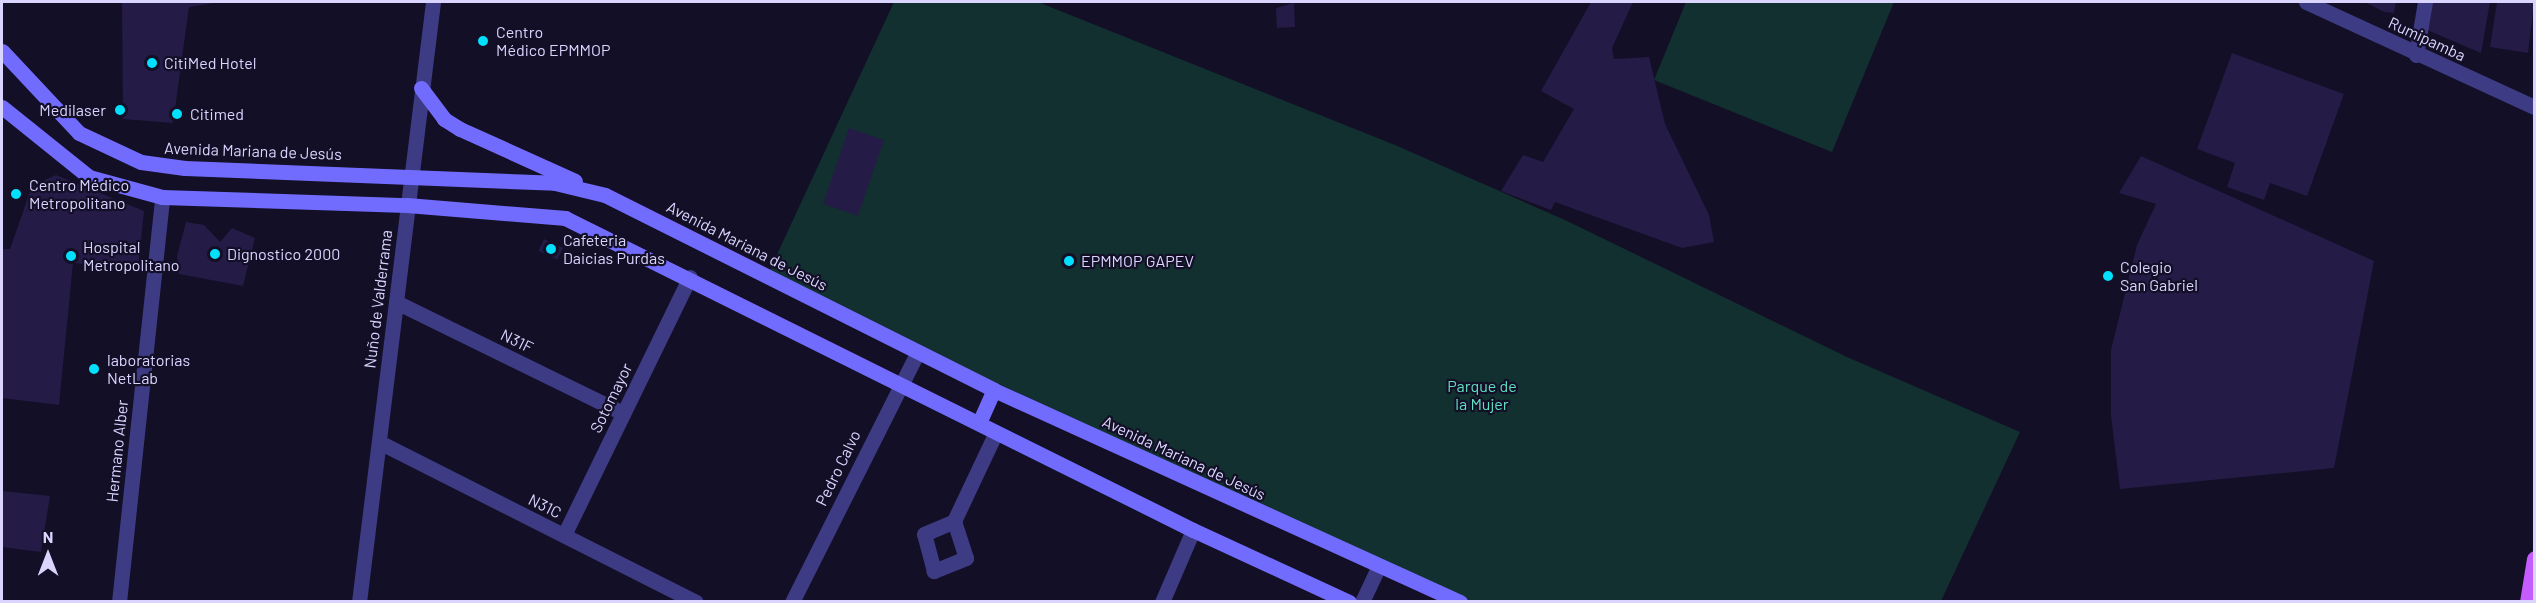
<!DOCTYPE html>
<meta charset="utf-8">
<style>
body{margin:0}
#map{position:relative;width:2536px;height:603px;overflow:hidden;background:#130f26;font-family:Barlow,sans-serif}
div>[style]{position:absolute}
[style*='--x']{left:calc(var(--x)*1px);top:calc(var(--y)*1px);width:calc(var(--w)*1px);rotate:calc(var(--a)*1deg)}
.green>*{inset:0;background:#12302f}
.building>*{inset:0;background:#251b47;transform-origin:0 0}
.minor>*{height:15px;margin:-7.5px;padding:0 7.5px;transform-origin:7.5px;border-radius:7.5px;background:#3e3b85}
.secondary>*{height:15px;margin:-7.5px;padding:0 7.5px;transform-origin:7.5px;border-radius:7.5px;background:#726cfe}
.primary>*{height:15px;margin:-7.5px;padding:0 7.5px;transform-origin:7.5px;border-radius:7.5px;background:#c45cfe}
.dots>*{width:16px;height:16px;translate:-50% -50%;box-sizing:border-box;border:3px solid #130f26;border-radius:50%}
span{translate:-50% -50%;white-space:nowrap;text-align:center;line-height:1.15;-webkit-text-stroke:4.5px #130f26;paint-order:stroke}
.poi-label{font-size:16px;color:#dad5ff}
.left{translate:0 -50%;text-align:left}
.right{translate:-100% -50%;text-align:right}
.street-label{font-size:16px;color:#dad5ff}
.park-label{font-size:16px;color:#60dfc1}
.frame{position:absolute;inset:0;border:3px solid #dad5ff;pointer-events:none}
.north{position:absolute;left:18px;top:525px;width:60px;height:60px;-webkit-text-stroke:4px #130f26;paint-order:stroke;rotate:0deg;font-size:16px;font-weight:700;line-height:24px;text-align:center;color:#dad5ff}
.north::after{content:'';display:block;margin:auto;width:21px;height:27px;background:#dad5ff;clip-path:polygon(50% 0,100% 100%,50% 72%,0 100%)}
</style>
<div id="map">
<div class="green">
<div style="clip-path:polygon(894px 2px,1038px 2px,1395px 145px,1565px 220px,1847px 357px,2020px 432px,1941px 601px,1466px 601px,767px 276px)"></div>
<div style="clip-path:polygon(1686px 2px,1894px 2px,1832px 152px,1654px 80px)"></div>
</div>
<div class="building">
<div style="clip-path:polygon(122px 2px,220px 2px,189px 7px,173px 123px,123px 119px)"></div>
<div style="clip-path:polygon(1591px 2px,1633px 2px,1612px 48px,1614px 59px,1649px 57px,1665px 124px,1709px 215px,1714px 242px,1682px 248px,1555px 202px,1551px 210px,1501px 191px,1523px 155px,1543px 162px,1574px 109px,1541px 91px)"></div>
<div style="clip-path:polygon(2365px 2px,2396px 2px,2394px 13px,2384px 12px)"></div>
<div style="clip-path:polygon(2430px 2px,2490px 2px,2481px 53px,2425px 29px)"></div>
<div style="clip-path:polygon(2497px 2px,2534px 2px,2528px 53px,2490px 47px)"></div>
<div style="clip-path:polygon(1294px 3px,1295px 27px,1277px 28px,1276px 8px)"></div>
<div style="clip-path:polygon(2232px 53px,2344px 94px,2307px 196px,2270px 183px,2264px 200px,2227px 187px,2235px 163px,2197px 149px)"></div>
<div style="left:849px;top:128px;width:37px;height:80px;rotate:19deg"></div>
<div style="clip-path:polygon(2141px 156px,2374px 261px,2334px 468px,2120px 489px,2111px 416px,2111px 350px,2137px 245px,2156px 204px,2119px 193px)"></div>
<div style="clip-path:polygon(56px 175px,144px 211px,138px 269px,73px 263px,59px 405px,2px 398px,2px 249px,10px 249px,32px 186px)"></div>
<div style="clip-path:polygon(186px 222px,204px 225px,220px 242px,232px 228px,255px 238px,243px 286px,179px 274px,177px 256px)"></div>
<div style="left:544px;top:239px;width:21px;height:13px;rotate:25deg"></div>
<div style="clip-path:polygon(2px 491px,50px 496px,41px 552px,2px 547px)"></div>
</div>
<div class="minor">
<div style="--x:2306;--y:2;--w:251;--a:24.7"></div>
<div style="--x:2416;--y:55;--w:54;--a:-80.4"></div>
<div style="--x:396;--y:302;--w:253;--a:26.1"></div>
<div style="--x:379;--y:442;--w:355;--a:26.8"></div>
<div style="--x:954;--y:521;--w:39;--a:72"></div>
<div style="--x:966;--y:558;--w:35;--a:158"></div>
<div style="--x:934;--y:571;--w:38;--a:-105"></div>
<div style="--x:924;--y:534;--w:33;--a:-23"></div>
<div style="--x:954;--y:521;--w:98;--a:-64.7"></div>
<div style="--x:564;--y:535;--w:287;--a:-64"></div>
<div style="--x:119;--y:602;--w:407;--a:-83.9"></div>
<div style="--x:359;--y:602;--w:605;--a:-82.97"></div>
<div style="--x:792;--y:602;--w:280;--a:-63.3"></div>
<div style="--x:1162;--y:602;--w:78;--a:-66.7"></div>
<div style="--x:1362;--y:602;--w:38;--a:-65"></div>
</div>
<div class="secondary">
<div style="--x:2;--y:51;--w:112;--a:46.8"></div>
<div style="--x:79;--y:133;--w:68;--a:25.1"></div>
<div style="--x:141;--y:162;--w:44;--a:7.8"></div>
<div style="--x:185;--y:168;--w:370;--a:2.3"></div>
<div style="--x:555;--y:183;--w:51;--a:13.5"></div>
<div style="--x:605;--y:195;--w:435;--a:26.6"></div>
<div style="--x:994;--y:390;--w:512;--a:24.46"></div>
<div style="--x:421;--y:88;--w:39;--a:53"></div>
<div style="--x:444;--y:119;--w:19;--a:32"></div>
<div style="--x:460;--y:129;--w:126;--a:24.3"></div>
<div style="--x:2;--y:107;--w:112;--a:38.8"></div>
<div style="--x:89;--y:177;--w:76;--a:15.3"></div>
<div style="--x:162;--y:197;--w:245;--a:1.9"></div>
<div style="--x:407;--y:205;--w:159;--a:4.7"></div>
<div style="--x:565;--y:218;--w:701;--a:26.42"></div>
<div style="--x:1193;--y:530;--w:172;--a:24.8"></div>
<div style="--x:979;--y:423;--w:36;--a:-66"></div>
</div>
<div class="primary">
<div style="--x:2527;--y:602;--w:44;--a:-80.8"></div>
</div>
<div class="dots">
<div style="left:483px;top:41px;background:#02e0fd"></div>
<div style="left:152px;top:63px;background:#02e0fd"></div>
<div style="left:120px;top:110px;background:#02e0fd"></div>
<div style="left:177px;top:114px;background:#02e0fd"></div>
<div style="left:16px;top:194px;background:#02e0fd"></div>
<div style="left:551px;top:249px;background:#02e0fd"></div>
<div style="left:215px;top:254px;background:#02e0fd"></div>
<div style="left:71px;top:256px;background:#02e0fd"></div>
<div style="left:1069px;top:261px;background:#02e0fd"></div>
<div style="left:2108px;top:276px;background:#02e0fd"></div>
<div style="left:94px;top:369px;background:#02e0fd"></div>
</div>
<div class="poi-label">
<span class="left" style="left:496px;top:41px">Centro<br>Médico EPMMOP</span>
<span class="left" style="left:164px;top:63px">CitiMed Hotel</span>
<span class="right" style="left:106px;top:110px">Medilaser</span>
<span class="left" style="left:190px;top:114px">Citimed</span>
<span class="left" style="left:29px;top:194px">Centro Médico<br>Metropolitano</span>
<span class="left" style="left:563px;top:249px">Cafeteria<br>Daicias Purdas</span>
<span class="left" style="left:83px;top:256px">Hospital<br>Metropolitano</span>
<span class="left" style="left:227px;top:254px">Dignostico 2000</span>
<span class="left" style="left:1081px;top:261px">EPMMOP GAPEV</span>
<span class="left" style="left:2120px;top:276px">Colegio<br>San Gabriel</span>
<span class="left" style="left:107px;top:369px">laboratorias<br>NetLab</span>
</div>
<div class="street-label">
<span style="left:2427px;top:39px;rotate:25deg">Rumipamba</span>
<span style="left:253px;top:151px;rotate:2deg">Avenida Mariana de Jesús</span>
<span style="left:747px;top:246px;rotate:27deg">Avenida Mariana de Jesús</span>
<span style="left:378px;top:299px;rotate:-83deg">Nuño de Valderrama</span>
<span style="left:517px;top:341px;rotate:26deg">N31F</span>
<span style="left:611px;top:398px;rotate:-64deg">Sotomayor</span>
<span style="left:117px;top:451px;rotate:-84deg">Hermano Alber</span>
<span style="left:1184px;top:458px;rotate:25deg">Avenida Mariana de Jesús</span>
<span style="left:838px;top:468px;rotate:-64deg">Pedro Calvo</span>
<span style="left:545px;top:506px;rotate:27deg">N31C</span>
</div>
<div class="park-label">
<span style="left:1482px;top:395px">Parque de<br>la Mujer</span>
</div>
<div class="frame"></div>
<div class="north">N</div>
</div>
